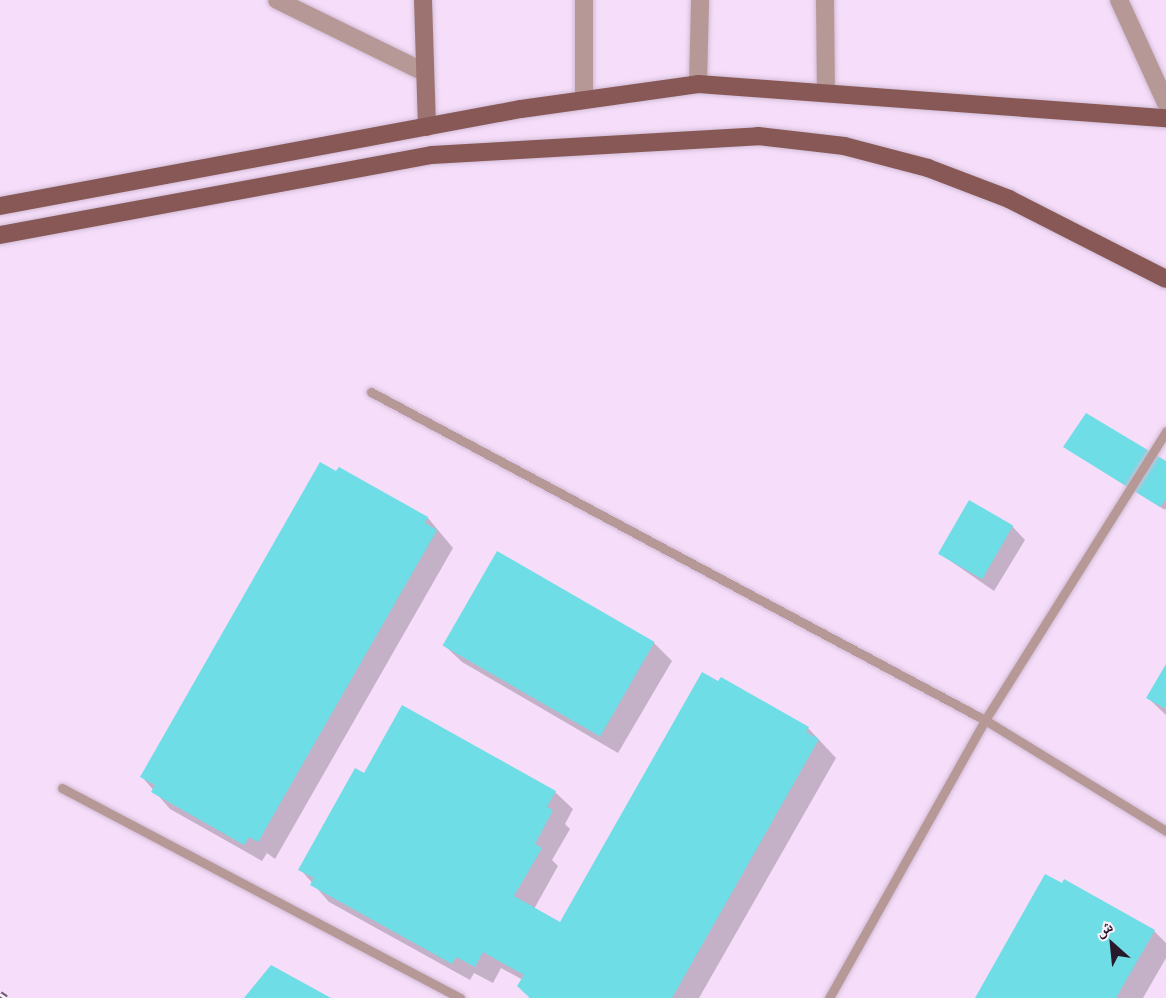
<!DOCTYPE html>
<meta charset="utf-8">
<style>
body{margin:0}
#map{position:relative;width:1166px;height:998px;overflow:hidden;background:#f6defa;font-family:Lora,"Noto Naskh Arabic",serif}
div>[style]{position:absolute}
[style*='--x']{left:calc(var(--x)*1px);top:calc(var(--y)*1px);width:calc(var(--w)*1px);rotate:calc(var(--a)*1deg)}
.shadow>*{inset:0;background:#0003}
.building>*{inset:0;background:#6edde6;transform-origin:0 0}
.roads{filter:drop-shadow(0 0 2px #d1bbd5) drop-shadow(0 0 2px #d1bbd5)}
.lane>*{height:9px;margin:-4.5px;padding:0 4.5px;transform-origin:4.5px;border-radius:4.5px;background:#b69997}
.street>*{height:18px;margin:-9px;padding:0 9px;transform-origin:9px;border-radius:9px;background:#b69997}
.secondary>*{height:18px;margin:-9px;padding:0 9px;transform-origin:9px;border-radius:9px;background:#9c7371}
.primary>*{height:18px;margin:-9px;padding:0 9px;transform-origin:9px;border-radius:9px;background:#885856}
.rail>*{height:7px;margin-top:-3.5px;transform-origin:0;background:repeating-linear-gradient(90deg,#faf1fb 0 14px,#6b5a6e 0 28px);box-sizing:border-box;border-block:2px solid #6b5a6e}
span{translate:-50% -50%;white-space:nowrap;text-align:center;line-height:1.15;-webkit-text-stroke:4.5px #faf1fb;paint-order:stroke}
.north{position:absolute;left:1082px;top:914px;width:60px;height:60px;-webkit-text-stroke:4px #faf1fb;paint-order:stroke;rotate:333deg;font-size:16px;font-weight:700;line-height:24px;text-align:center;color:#291a2b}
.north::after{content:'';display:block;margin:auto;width:21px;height:27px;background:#291a2b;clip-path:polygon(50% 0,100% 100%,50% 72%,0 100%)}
</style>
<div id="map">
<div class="shadow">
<div style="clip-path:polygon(1069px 450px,1166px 463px,1166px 508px,1165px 510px)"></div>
<div style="clip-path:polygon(340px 469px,428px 518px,453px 548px,275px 859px,267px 853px,262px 861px,170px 809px,142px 777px)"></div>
<div style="clip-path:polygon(1012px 526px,1025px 540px,994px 591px,939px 553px)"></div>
<div style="clip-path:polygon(654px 643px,672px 661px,618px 753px,462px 662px,444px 645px)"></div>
<div style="clip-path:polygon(1166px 667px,1166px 715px,1148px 698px)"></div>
<div style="clip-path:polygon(808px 728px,836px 758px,699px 998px,530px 998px,523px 980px,501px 968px,493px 983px,474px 973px,470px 980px,329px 902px,300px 869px,365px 775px,555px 792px,573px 809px,565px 824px,570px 829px,552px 860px,558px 866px,534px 909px,560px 924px)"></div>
<div style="clip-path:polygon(1154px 931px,1166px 943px,1166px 958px,1143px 998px,977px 998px)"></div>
</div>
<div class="building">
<div style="clip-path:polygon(1086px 413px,1166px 461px,1166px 499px,1160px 507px,1063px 447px)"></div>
<div style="clip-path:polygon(320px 462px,336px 471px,339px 467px,428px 517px,425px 523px,437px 530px,258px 842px,249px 837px,244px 845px,151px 792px,155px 785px,140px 777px)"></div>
<div style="left:969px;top:500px;width:51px;height:62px;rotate:30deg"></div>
<div style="left:497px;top:551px;width:182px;height:109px;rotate:30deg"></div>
<div style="clip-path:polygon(1166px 664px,1166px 709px,1146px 698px)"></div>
<div style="clip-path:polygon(702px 672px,718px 681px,721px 677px,809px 727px,806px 732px,819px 739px,672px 998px,530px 998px,517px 986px,524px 975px,483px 952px,475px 967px,456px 957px,452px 964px,310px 885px,314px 878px,298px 870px,355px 768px,364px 773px,402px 705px,556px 791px,547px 807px,553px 810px,535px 844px,542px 848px,514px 896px,560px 922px)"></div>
<div style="clip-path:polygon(1045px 874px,1062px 883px,1064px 879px,1155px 930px,1116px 998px,975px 998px)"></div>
<div style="clip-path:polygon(271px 965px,331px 998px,244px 998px)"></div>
</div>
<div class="roads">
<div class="lane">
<div style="--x:371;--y:392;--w:696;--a:28.11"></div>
<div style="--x:985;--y:720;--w:212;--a:31.5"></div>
<div style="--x:62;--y:788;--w:450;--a:27.8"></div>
<div style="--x:829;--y:998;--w:319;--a:-60.7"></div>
<div style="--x:985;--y:720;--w:341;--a:-57.9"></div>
</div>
<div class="street">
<div style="--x:277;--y:0;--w:164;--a:26.1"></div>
<div style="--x:825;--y:0;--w:90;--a:89.4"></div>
<div style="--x:1119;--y:0;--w:113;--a:65.5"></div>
<div style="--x:698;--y:84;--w:84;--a:-88.6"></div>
<div style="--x:584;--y:99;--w:99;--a:-90"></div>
</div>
<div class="secondary">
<div style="--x:423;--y:0;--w:127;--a:88.2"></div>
</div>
<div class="primary">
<div style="--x:0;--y:206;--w:530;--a:-10.55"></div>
<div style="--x:521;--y:109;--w:179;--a:-8"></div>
<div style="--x:698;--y:84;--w:469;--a:4.2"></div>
<div style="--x:0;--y:235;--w:439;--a:-10.5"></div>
<div style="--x:432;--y:155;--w:327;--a:-3.3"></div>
<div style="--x:758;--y:136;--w:87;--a:6.6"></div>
<div style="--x:844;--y:146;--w:87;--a:14.7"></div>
<div style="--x:928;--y:168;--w:87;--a:20.9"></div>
<div style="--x:1009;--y:199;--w:176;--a:27"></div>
</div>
</div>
<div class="rail">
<div style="--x:0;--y:994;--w:7;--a:34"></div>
</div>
<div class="north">ش</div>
</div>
